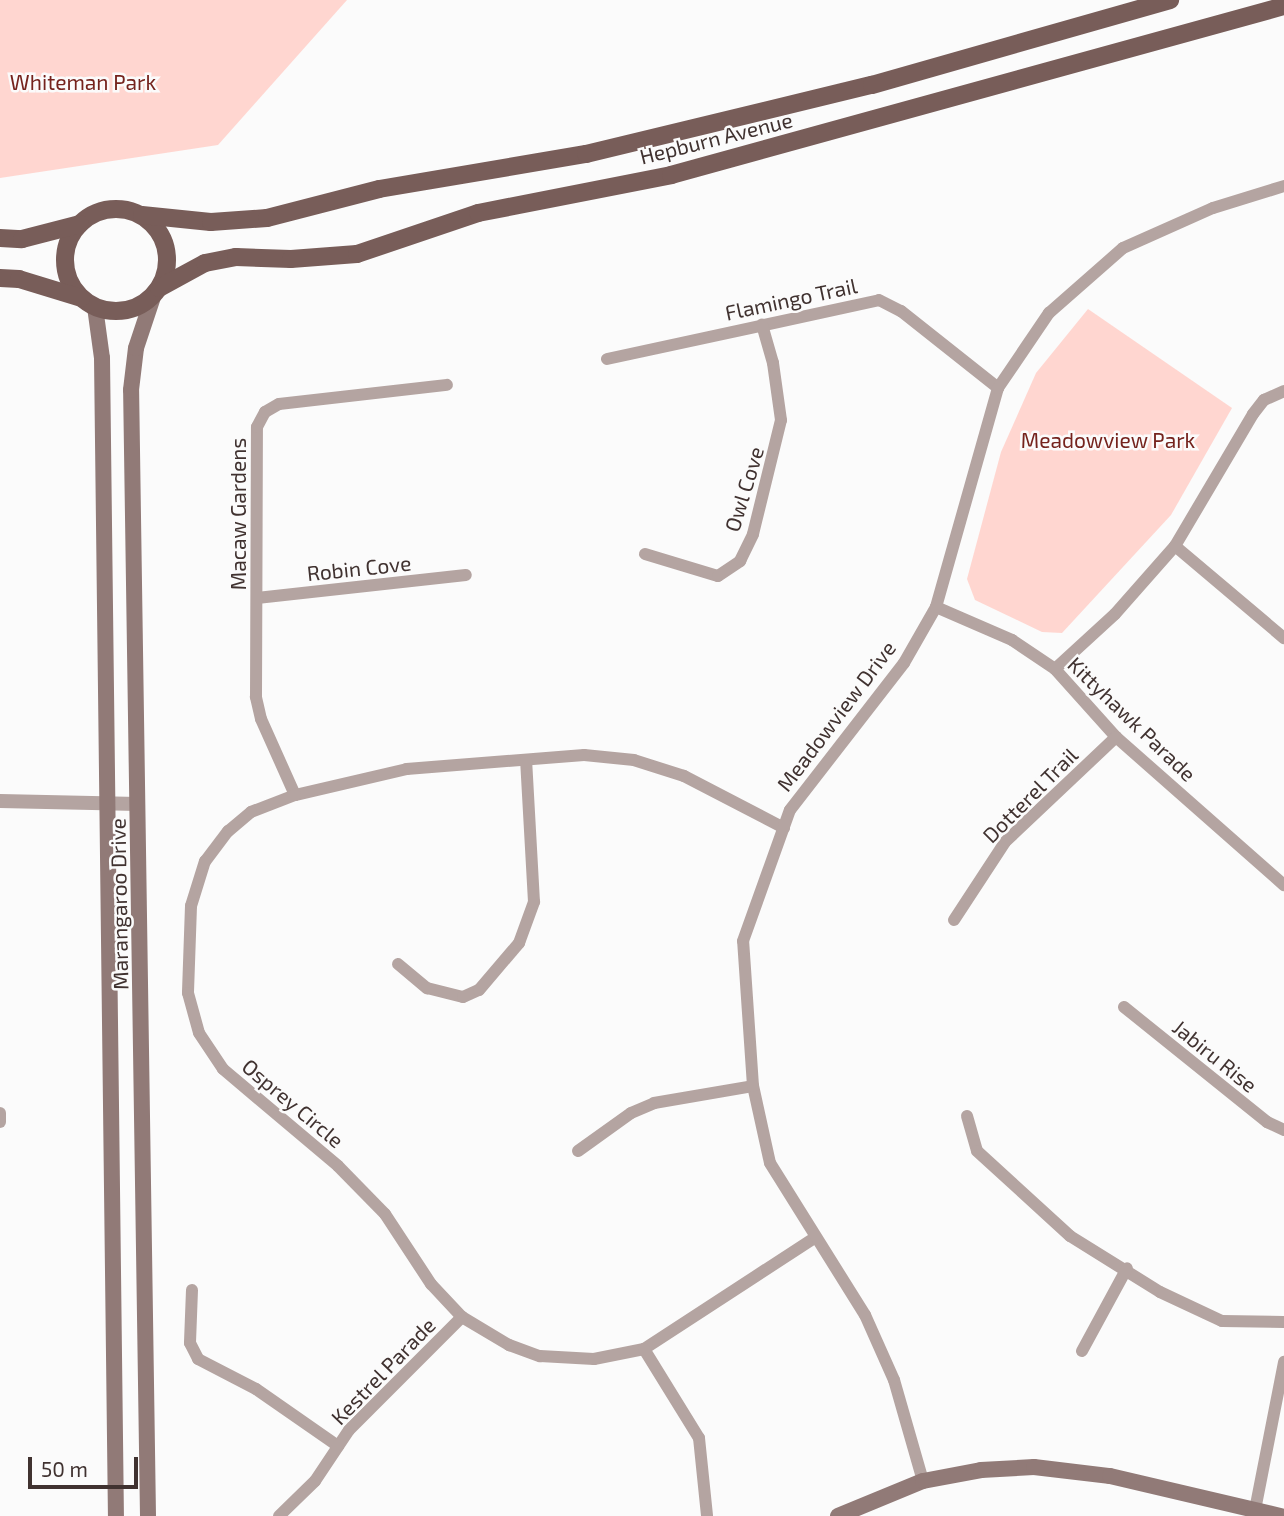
<!DOCTYPE html>
<style>
body{margin:0}
#map{position:relative;width:1284px;height:1516px;overflow:hidden;background:#fbfbfb;font-family:"Exo 2",sans-serif}
div>[style]{position:absolute}
[style*='--x']{left:calc(var(--x)*1px);top:calc(var(--y)*1px);width:calc(var(--w)*1px);rotate:calc(var(--a)*1deg)}
.green>*{inset:0;background:#ffd6d0}
.minor>*{height:12px;margin:-6px;padding:0 6px;transform-origin:6px;border-radius:6px;background:#b4a4a1}
.tertiary>*{height:14px;margin:-7px;padding:0 7px;transform-origin:7px;border-radius:7px;background:#b4a4a1}
.secondary>*{height:16px;margin:-8px;padding:0 8px;transform-origin:8px;border-radius:8px;background:#917a77}
.primary>*{height:18px;margin:-9px;padding:0 9px;transform-origin:9px;border-radius:9px;background:#785d59}
.primary>.ring{margin:-9px;padding:0;box-sizing:content-box;background:none;border:18px solid #785d59;border-radius:50%}
span{translate:-50% -50%;white-space:nowrap;text-align:center;line-height:1.15;-webkit-text-stroke:5px #fbfbfb;paint-order:stroke}
.park-label{font-size:21px;color:#75231d}
.street-label{font-size:21px;color:#403230}
.scale{position:absolute;left:28px;top:1457px;width:110px;height:32px;box-sizing:border-box;border:4px solid #403230;border-top:0;padding-left:9px;font-size:21px;line-height:24px;white-space:nowrap;color:#403230;-webkit-text-stroke:5px #fbfbfb;paint-order:stroke}
</style>
<div id="map">
<div class="green">
<div style="clip-path:polygon(0 0,347px 0,218px 145px,0 178px)"></div>
<div style="clip-path:polygon(1088px 309px,1232px 408px,1171px 515px,1062px 633px,1042px 632px,975px 600px,967px 579px,1001px 452px,1036px 373px)"></div>
</div>
<div class="minor">
<div style="--x:607;--y:359;--w:278;--a:-12.2"></div>
<div style="--x:879;--y:300;--w:25;--a:27"></div>
<div style="--x:901;--y:311;--w:124;--a:38.4"></div>
<div style="--x:1175;--y:546;--w:143;--a:40.2"></div>
<div style="--x:645;--y:554;--w:76;--a:16.8"></div>
<div style="--x:718;--y:576;--w:27;--a:-34"></div>
<div style="--x:740;--y:561;--w:30;--a:-64"></div>
<div style="--x:753;--y:534;--w:117;--a:-76.2"></div>
<div style="--x:781;--y:420;--w:58;--a:-98"></div>
<div style="--x:773;--y:363;--w:40;--a:-106"></div>
<div style="--x:257;--y:598;--w:210;--a:-6.3"></div>
<div style="--x:936;--y:607;--w:83;--a:23.5"></div>
<div style="--x:1012;--y:640;--w:52;--a:34"></div>
<div style="--x:1055;--y:669;--w:91;--a:48.1"></div>
<div style="--x:1116;--y:737;--w:224;--a:41.4"></div>
<div style="--x:1055;--y:669;--w:81;--a:-42.5"></div>
<div style="--x:1115;--y:614;--w:91;--a:-48.6"></div>
<div style="--x:1175;--y:546;--w:153;--a:-59.4"></div>
<div style="--x:1253;--y:414;--w:18;--a:-52"></div>
<div style="--x:1264;--y:400;--w:22;--a:-24"></div>
<div style="--x:295;--y:795;--w:83;--a:-114.1"></div>
<div style="--x:261;--y:719;--w:23;--a:-103"></div>
<div style="--x:256;--y:697;--w:270;--a:-89.8"></div>
<div style="--x:257;--y:427;--w:17;--a:-62"></div>
<div style="--x:265;--y:412;--w:16;--a:-30"></div>
<div style="--x:279;--y:404;--w:169;--a:-6.5"></div>
<div style="--x:784;--y:828;--w:113;--a:-152.5"></div>
<div style="--x:684;--y:776;--w:52;--a:-162.3"></div>
<div style="--x:634;--y:760;--w:50;--a:-174.3"></div>
<div style="--x:584;--y:755;--w:178;--a:175.5"></div>
<div style="--x:407;--y:769;--w:115;--a:166.9"></div>
<div style="--x:295;--y:795;--w:47;--a:158.9"></div>
<div style="--x:251;--y:812;--w:30;--a:140"></div>
<div style="--x:228;--y:831;--w:38;--a:127"></div>
<div style="--x:205;--y:861;--w:47;--a:107.3"></div>
<div style="--x:191;--y:906;--w:87;--a:92"></div>
<div style="--x:188;--y:993;--w:41;--a:74.6"></div>
<div style="--x:199;--y:1033;--w:43;--a:56.3"></div>
<div style="--x:223;--y:1069;--w:150;--a:40.1"></div>
<div style="--x:338;--y:1166;--w:67;--a:45.6"></div>
<div style="--x:385;--y:1214;--w:84;--a:56.7"></div>
<div style="--x:431;--y:1284;--w:45;--a:46.8"></div>
<div style="--x:462;--y:1317;--w:55;--a:30.8"></div>
<div style="--x:509;--y:1345;--w:33;--a:20"></div>
<div style="--x:540;--y:1356;--w:54;--a:3.2"></div>
<div style="--x:594;--y:1359;--w:51;--a:-11.3"></div>
<div style="--x:644;--y:1349;--w:202;--a:-33.1"></div>
<div style="--x:954;--y:920;--w:93;--a:-56.8"></div>
<div style="--x:1005;--y:842;--w:153;--a:-43.4"></div>
<div style="--x:398;--y:964;--w:38;--a:40"></div>
<div style="--x:427;--y:988;--w:37;--a:14"></div>
<div style="--x:463;--y:997;--w:17;--a:-24"></div>
<div style="--x:479;--y:990;--w:62;--a:-49.6"></div>
<div style="--x:519;--y:943;--w:44;--a:-69.9"></div>
<div style="--x:534;--y:902;--w:142;--a:-93.2"></div>
<div style="--x:1124;--y:1007;--w:184;--a:38.8"></div>
<div style="--x:1267;--y:1122;--w:19;--a:25"></div>
<div style="--x:0;--y:1113;--w:9;--a:90"></div>
<div style="--x:967;--y:1116;--w:36;--a:74"></div>
<div style="--x:977;--y:1151;--w:126;--a:42.4"></div>
<div style="--x:1070;--y:1236;--w:106;--a:31.9"></div>
<div style="--x:1160;--y:1292;--w:68;--a:25.1"></div>
<div style="--x:1222;--y:1321;--w:62;--a:0.9"></div>
<div style="--x:578;--y:1151;--w:65;--a:-35.6"></div>
<div style="--x:631;--y:1113;--w:25;--a:-23"></div>
<div style="--x:654;--y:1103;--w:100;--a:-9.7"></div>
<div style="--x:192;--y:1290;--w:53;--a:92.2"></div>
<div style="--x:190;--y:1343;--w:18;--a:63"></div>
<div style="--x:198;--y:1359;--w:65;--a:27.3"></div>
<div style="--x:256;--y:1389;--w:100;--a:34.8"></div>
<div style="--x:644;--y:1349;--w:105;--a:58.3"></div>
<div style="--x:699;--y:1438;--w:78;--a:84.1"></div>
<div style="--x:1082;--y:1351;--w:94;--a:-61.5"></div>
<div style="--x:923;--y:1481;--w:105;--a:-106"></div>
<div style="--x:894;--y:1380;--w:71;--a:-114"></div>
<div style="--x:865;--y:1315;--w:179;--a:-122"></div>
<div style="--x:770;--y:1163;--w:79;--a:-102.4"></div>
<div style="--x:753;--y:1086;--w:145;--a:-93.9"></div>
<div style="--x:743;--y:941;--w:139;--a:-70.3"></div>
<div style="--x:790;--y:810;--w:186;--a:-52.2"></div>
<div style="--x:904;--y:663;--w:64;--a:-60.3"></div>
<div style="--x:936;--y:607;--w:228;--a:-74.2"></div>
<div style="--x:998;--y:388;--w:91;--a:-55.8"></div>
<div style="--x:1049;--y:313;--w:98;--a:-41.3"></div>
<div style="--x:1123;--y:248;--w:98;--a:-24"></div>
<div style="--x:1213;--y:208;--w:74;--a:-17.2"></div>
<div style="--x:1255;--y:1510;--w:151;--a:-78.9"></div>
<div style="--x:279;--y:1516;--w:50;--a:-44.2"></div>
<div style="--x:315;--y:1481;--w:61;--a:-56.3"></div>
<div style="--x:349;--y:1430;--w:160;--a:-45"></div>
</div>
<div class="tertiary">
<div style="--x:0;--y:801;--w:138;--a:1.2"></div>
</div>
<div class="secondary">
<div style="--x:95;--y:307;--w:51;--a:82.2"></div>
<div style="--x:102;--y:358;--w:1158;--a:89.31"></div>
<div style="--x:148;--y:1516;--w:1126;--a:-90.86"></div>
<div style="--x:131;--y:390;--w:42;--a:-83.2"></div>
<div style="--x:136;--y:348;--w:57;--a:-71.6"></div>
<div style="--x:838;--y:1516;--w:92;--a:-22.4"></div>
<div style="--x:923;--y:1481;--w:59;--a:-10.7"></div>
<div style="--x:981;--y:1470;--w:53;--a:-3.2"></div>
<div style="--x:1034;--y:1467;--w:77;--a:6.8"></div>
<div style="--x:1110;--y:1476;--w:175;--a:13.2"></div>
</div>
<div class="primary">
<div class="ring" style="left:65px;top:209px;width:84px;height:84px"></div>
<div style="--x:142;--y:215;--w:69;--a:5.8"></div>
<div style="--x:211;--y:222;--w:56;--a:-4.1"></div>
<div style="--x:267;--y:218;--w:116;--a:-14.5"></div>
<div style="--x:379;--y:189;--w:210;--a:-9.6"></div>
<div style="--x:586;--y:154;--w:294;--a:-13.6"></div>
<div style="--x:872;--y:85;--w:310;--a:-15.9"></div>
<div style="--x:0;--y:238;--w:22;--a:3"></div>
<div style="--x:22;--y:239;--w:60;--a:-14.5"></div>
<div style="--x:0;--y:278;--w:19;--a:3"></div>
<div style="--x:19;--y:279;--w:65;--a:17"></div>
<div style="--x:159;--y:288;--w:52;--a:-28.5"></div>
<div style="--x:205;--y:263;--w:32;--a:-11"></div>
<div style="--x:236;--y:257;--w:55;--a:2.1"></div>
<div style="--x:291;--y:259;--w:66;--a:-4.3"></div>
<div style="--x:357;--y:254;--w:128;--a:-18.7"></div>
<div style="--x:478;--y:213;--w:197;--a:-11.1"></div>
<div style="--x:671;--y:175;--w:636;--a:-15.41"></div>
</div>
<div class="park-label">
<span style="left:83px;top:82px">Whiteman Park</span>
<span style="left:1108px;top:440px">Meadowview Park</span>
</div>
<div class="street-label">
<span style="left:716px;top:138px;rotate:-14deg">Hepburn Avenue</span>
<span style="left:791px;top:299px;rotate:-12deg">Flamingo Trail</span>
<span style="left:744px;top:489px;rotate:-73deg">Owl Cove</span>
<span style="left:238px;top:514px;rotate:-90deg">Macaw Gardens</span>
<span style="left:359px;top:568px;rotate:-6deg">Robin Cove</span>
<span style="left:836px;top:716px;rotate:-53deg">Meadowview Drive</span>
<span style="left:1132px;top:719px;rotate:44deg">Kittyhawk Parade</span>
<span style="left:1030px;top:795px;rotate:-45deg">Dotterel Trail</span>
<span style="left:119px;top:904px;rotate:-91deg">Marangaroo Drive</span>
<span style="left:1215px;top:1056px;rotate:39deg">Jabiru Rise</span>
<span style="left:293px;top:1103px;rotate:40deg">Osprey Circle</span>
<span style="left:383px;top:1371px;rotate:-46deg">Kestrel Parade</span>
</div>
<div class="scale">50 m</div>
</div>
